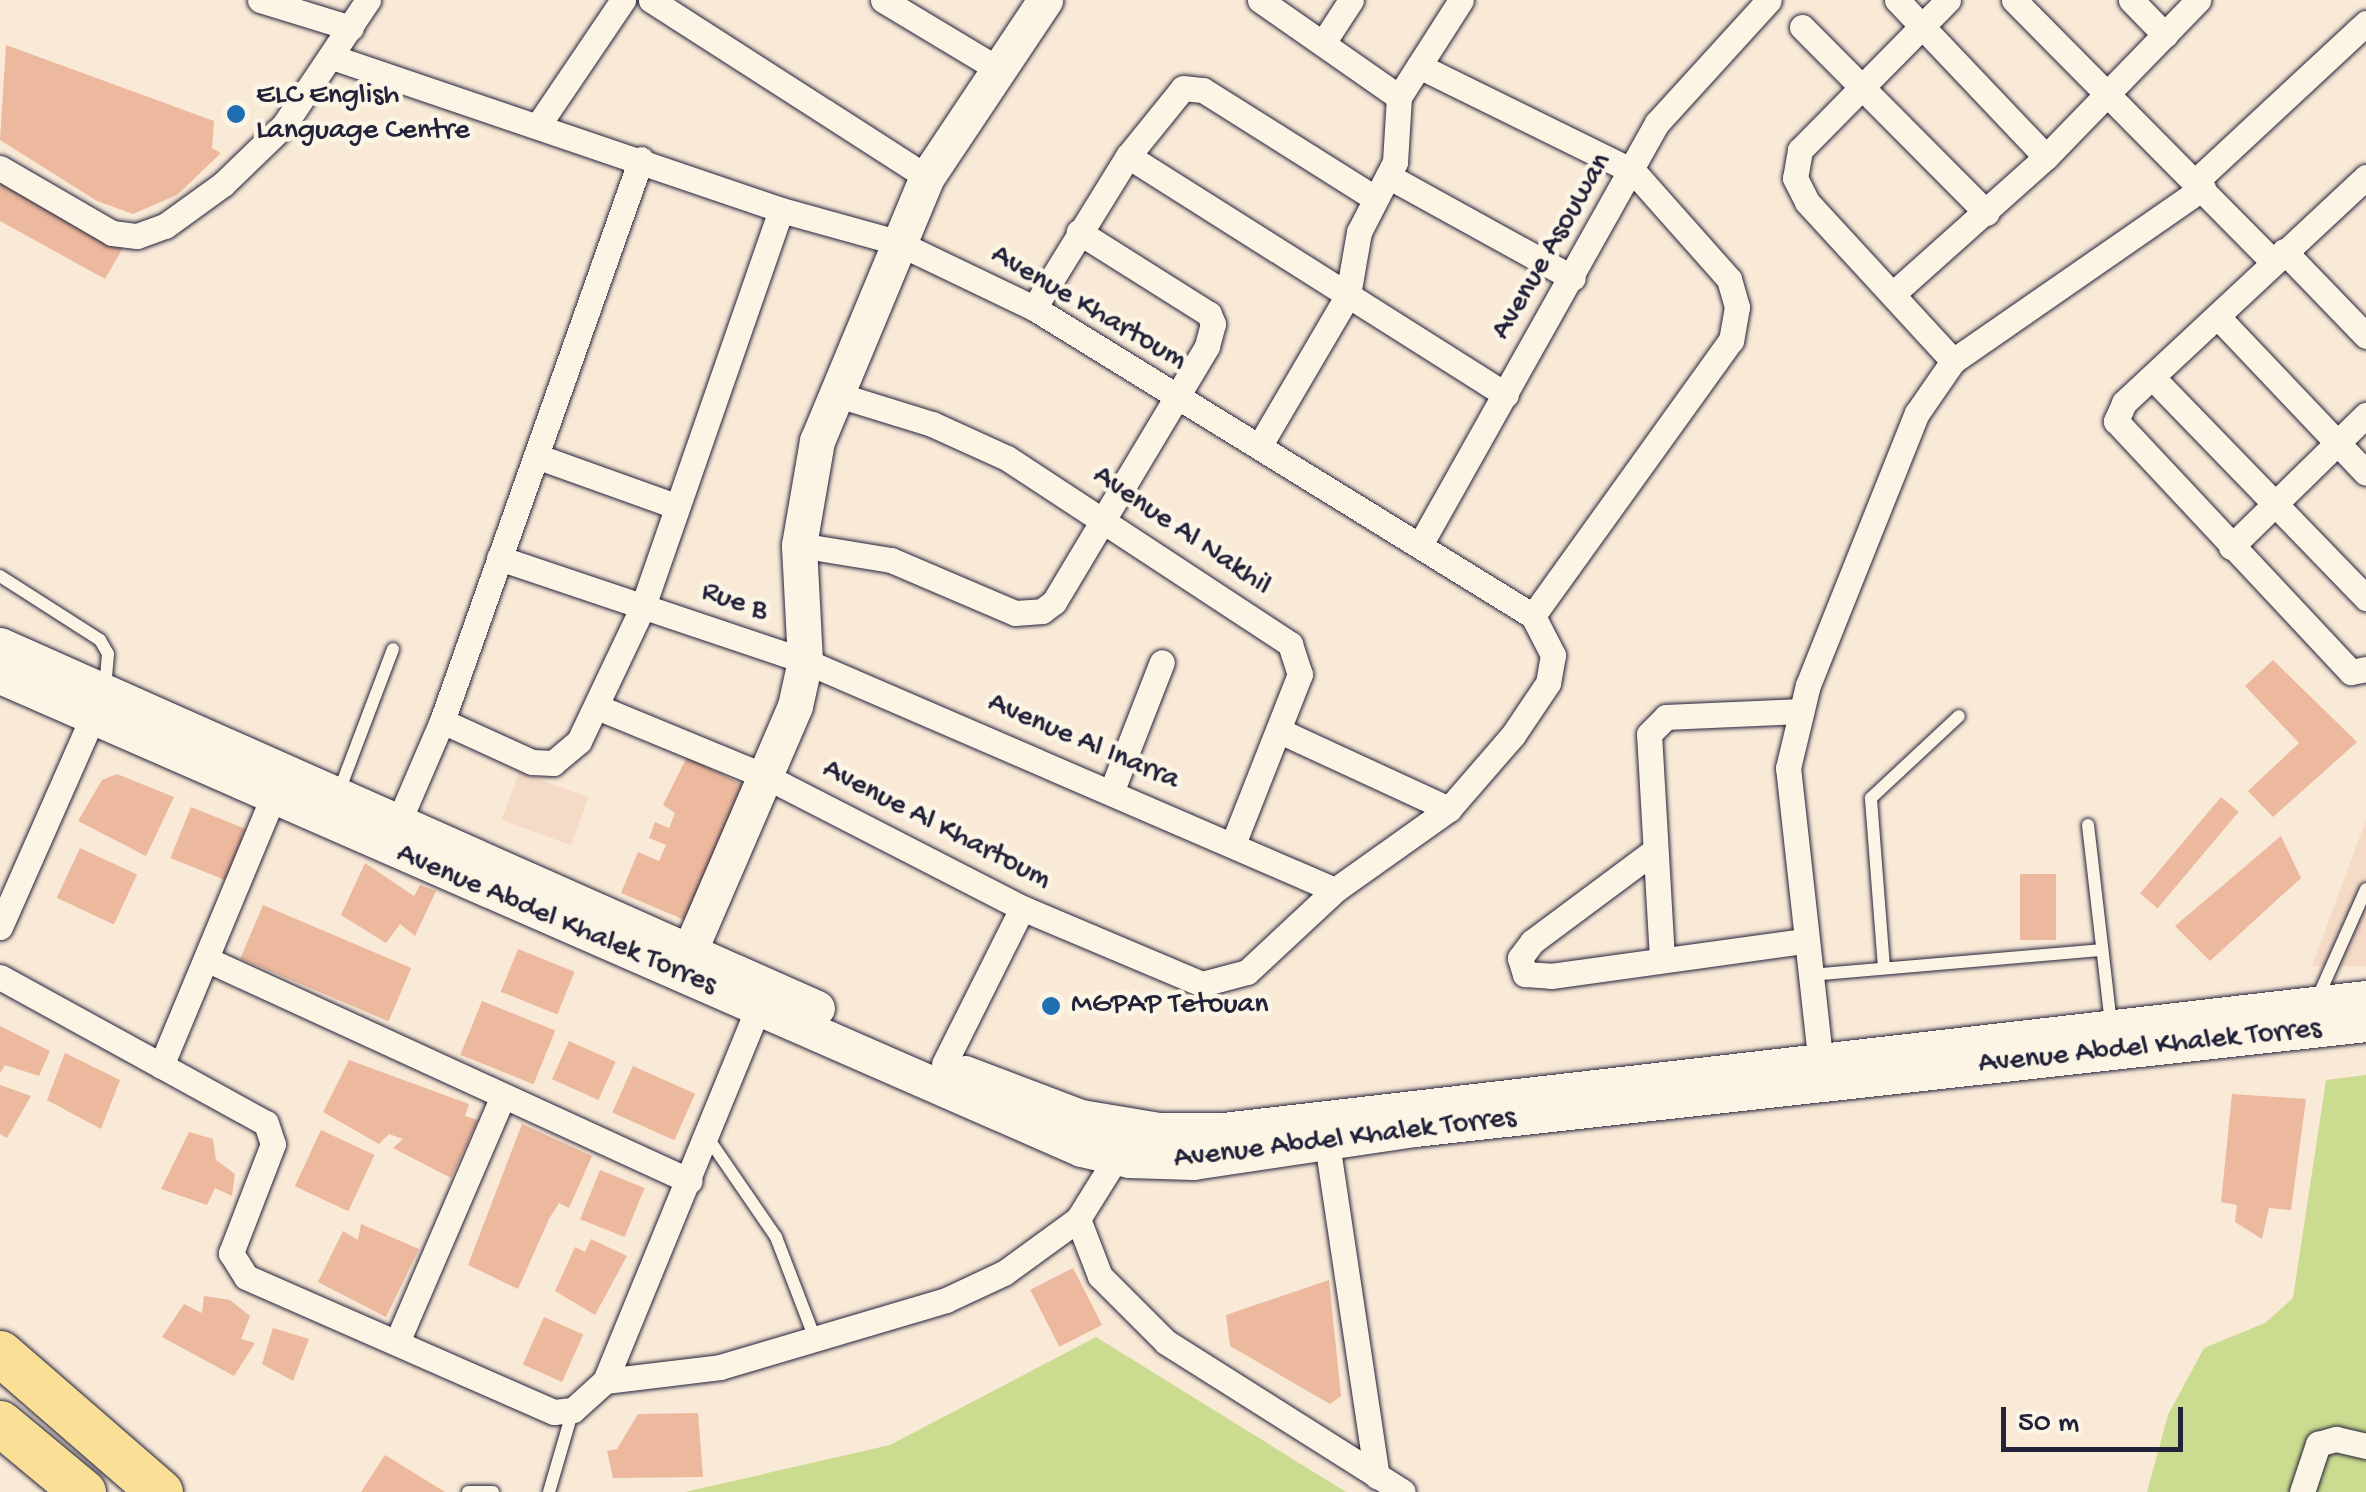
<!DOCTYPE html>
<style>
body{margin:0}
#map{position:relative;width:2366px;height:1492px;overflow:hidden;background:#f9e9d7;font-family:"Gochi Hand",sans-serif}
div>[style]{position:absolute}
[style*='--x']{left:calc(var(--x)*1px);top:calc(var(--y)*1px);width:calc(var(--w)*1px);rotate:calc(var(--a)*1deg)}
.built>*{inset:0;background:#f5dac6;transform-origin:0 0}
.green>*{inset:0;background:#cbdb8f}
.building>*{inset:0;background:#ecb89e;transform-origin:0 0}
.roads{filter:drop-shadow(0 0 2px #22223b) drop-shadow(0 0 2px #22223b)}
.lane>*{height:12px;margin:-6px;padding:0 6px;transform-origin:6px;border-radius:6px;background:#fcf5e5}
.street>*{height:25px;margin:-12.5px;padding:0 12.5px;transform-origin:12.5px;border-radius:12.5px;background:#fcf5e5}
.secondary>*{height:35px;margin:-17.5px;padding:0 17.5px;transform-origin:17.5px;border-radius:17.5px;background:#fcf5e5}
.highway>*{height:45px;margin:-22.5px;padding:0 22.5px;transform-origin:22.5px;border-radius:22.5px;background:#fadf96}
.dots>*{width:28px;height:28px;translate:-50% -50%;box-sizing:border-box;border:5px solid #fcf5e5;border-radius:50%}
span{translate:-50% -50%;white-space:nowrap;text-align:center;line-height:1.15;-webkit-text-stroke:9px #fcf5e5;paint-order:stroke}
.poi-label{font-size:30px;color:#22223b}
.left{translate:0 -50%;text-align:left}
.street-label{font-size:30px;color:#22223b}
.scale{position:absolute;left:2001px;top:1407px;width:182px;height:45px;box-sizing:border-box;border:5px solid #22223b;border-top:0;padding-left:12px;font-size:30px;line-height:35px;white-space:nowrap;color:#22223b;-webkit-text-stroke:8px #fcf5e5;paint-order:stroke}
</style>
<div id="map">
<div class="built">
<div style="left:519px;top:772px;width:74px;height:51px;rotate:20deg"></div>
<div style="clip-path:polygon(2366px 820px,2366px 966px,2312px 966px)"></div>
</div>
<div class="green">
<div style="clip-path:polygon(2366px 1075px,2366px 1492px,2147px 1492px,2168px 1415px,2204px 1348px,2265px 1323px,2293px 1298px,2326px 1080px)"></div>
<div style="clip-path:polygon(1096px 1337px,1346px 1492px,685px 1492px,890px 1445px)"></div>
</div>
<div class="building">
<div style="clip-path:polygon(6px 45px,214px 121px,212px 148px,221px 153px,177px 195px,133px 214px,97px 201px,0 140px)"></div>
<div style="clip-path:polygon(0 176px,124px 246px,105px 279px,0 221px)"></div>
<div style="clip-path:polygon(2273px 660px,2357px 742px,2273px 817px,2248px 791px,2299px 743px,2245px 686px)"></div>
<div style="clip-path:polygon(687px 757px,753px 790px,694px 924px,621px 893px,638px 852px,659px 861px,666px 845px,649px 838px,655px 822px,669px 828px,675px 813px,663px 805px)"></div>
<div style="clip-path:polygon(117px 774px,174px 797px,146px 856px,78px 821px,102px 780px)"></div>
<div style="left:2221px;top:797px;width:23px;height:126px;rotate:40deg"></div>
<div style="left:191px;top:807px;width:59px;height:55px;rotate:22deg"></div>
<div style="clip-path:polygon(2281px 836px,2301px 878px,2210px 961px,2175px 926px)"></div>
<div style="left:80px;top:848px;width:63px;height:55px;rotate:25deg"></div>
<div style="clip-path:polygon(365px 863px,414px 896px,420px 885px,436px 891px,415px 936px,400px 924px,386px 943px,341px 915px)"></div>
<div style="left:2020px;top:874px;width:36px;height:66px"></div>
<div style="left:263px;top:905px;width:161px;height:58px;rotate:23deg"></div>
<div style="left:518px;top:949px;width:61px;height:46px;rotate:22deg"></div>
<div style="left:482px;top:1001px;width:79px;height:58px;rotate:22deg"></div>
<div style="clip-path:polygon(0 1026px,50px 1051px,39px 1076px,5px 1065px,0 1073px)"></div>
<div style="left:569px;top:1041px;width:51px;height:42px;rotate:24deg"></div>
<div style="clip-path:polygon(65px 1053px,120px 1080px,101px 1129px,47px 1100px)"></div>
<div style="clip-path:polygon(349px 1060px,469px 1104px,465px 1116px,478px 1120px,451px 1178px,393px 1148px,403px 1139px,389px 1134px,379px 1144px,323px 1112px)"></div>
<div style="left:633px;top:1066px;width:68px;height:51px;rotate:24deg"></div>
<div style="clip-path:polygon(0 1085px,31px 1096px,7px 1138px,0 1134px)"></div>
<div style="clip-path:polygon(2232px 1094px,2306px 1099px,2291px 1210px,2269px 1208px,2262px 1239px,2235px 1222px,2237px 1205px,2221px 1202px)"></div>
<div style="clip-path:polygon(522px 1124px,592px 1156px,569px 1208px,559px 1203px,549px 1219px,518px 1289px,468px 1265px)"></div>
<div style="left:321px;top:1130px;width:59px;height:62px;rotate:25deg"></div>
<div style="clip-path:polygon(189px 1132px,213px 1139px,216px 1160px,235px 1174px,232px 1196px,215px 1188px,207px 1205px,161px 1189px)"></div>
<div style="left:600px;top:1170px;width:48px;height:53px;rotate:22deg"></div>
<div style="clip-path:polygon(361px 1224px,419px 1249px,386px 1317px,318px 1282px,343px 1231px,358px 1240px)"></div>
<div style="clip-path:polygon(591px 1239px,627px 1256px,595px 1315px,555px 1291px,575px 1247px,585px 1252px)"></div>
<div style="left:1073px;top:1268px;width:64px;height:48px;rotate:63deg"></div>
<div style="clip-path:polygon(1329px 1280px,1341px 1396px,1330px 1404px,1230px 1346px,1226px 1315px)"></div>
<div style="clip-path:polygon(204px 1296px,230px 1300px,250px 1316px,241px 1339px,255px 1343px,234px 1376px,162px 1337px,184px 1304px,202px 1313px)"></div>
<div style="left:544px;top:1317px;width:43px;height:52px;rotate:24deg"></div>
<div style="clip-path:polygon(273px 1328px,309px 1339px,293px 1381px,262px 1364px)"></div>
<div style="clip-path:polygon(698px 1413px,703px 1477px,613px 1478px,607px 1451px,617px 1449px,638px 1414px)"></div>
<div style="clip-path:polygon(385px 1455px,445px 1492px,361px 1492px)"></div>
</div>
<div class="roads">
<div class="lane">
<div style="--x:0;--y:576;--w:119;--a:32.6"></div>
<div style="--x:100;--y:640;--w:16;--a:60"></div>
<div style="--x:108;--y:654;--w:36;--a:95"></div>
<div style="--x:338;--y:794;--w:155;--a:-69.2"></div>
<div style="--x:2088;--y:825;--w:201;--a:83.4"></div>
<div style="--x:1884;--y:968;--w:170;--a:-94.4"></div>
<div style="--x:1871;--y:798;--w:120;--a:-43"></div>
<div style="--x:1810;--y:975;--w:291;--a:-4.9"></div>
<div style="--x:2318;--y:997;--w:118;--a:-66"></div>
<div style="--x:708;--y:1138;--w:120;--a:55.5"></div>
<div style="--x:776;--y:1237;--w:111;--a:69"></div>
<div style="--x:468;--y:1492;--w:25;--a:0"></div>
<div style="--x:549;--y:1492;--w:85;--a:-73.7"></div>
</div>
<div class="street">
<div style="--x:260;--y:0;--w:95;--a:17.1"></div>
<div style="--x:651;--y:0;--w:328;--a:32.7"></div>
<div style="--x:883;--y:0;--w:134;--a:31"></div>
<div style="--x:1260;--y:0;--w:169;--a:34.9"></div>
<div style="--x:1897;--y:0;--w:216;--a:46.5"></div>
<div style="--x:1948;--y:0;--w:211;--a:134.6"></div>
<div style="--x:1800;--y:150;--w:28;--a:100"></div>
<div style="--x:1795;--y:178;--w:27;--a:63"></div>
<div style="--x:1807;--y:202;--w:216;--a:47.4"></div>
<div style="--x:2014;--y:0;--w:367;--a:45.3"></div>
<div style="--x:2131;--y:0;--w:49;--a:45.8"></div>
<div style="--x:1802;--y:27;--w:262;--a:45.2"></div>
<div style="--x:1323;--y:43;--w:51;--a:-56.9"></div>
<div style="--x:335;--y:58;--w:471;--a:18.8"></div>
<div style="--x:781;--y:210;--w:119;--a:15.5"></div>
<div style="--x:896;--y:242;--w:153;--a:25.6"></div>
<div style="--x:1034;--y:308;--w:586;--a:31.68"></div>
<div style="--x:1533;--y:616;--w:44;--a:62.9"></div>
<div style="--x:1553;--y:655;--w:28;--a:100"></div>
<div style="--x:1548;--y:683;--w:63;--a:123.9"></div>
<div style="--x:1513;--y:735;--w:98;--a:130.9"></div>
<div style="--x:1449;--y:809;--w:140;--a:144.6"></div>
<div style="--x:1335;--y:890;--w:120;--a:137"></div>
<div style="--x:1247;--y:972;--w:47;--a:165.1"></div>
<div style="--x:1202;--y:984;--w:195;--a:-157.1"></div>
<div style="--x:1022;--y:908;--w:287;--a:-152.8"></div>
<div style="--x:767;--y:777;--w:184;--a:-157.6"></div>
<div style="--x:1419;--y:66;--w:240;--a:26.2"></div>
<div style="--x:1634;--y:172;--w:143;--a:48.4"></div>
<div style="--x:1729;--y:279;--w:29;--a:74"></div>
<div style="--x:1737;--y:307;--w:34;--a:100"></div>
<div style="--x:1731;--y:340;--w:340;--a:125.7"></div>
<div style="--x:539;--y:124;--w:150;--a:-55.9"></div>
<div style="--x:1128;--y:156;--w:447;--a:32.3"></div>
<div style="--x:0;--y:168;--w:129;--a:30.1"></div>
<div style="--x:112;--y:233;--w:25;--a:7"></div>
<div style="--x:137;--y:236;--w:30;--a:-20"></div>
<div style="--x:165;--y:226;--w:72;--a:-35.9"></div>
<div style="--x:223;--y:184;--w:85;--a:-44"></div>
<div style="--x:284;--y:125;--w:151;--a:-56.1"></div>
<div style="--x:1388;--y:176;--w:211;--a:28.9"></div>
<div style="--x:2366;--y:177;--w:331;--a:137"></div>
<div style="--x:2124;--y:403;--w:20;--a:114"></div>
<div style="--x:2116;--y:421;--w:344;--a:46.9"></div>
<div style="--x:2351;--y:672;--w:15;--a:-11"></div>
<div style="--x:2196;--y:181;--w:232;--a:-42.9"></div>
<div style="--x:2284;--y:251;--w:118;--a:46"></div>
<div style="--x:1895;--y:292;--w:203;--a:-41.8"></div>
<div style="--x:2046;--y:157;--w:219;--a:-45.9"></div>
<div style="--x:1034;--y:308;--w:179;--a:-58.3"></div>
<div style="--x:1128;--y:156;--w:87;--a:-51"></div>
<div style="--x:1183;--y:88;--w:20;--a:6"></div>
<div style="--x:1203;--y:90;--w:201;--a:32.2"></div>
<div style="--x:2217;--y:316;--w:216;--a:46.5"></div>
<div style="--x:2152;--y:377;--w:308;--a:45.9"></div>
<div style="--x:835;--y:394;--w:102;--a:17.2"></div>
<div style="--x:932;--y:424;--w:82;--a:24.4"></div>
<div style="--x:1007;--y:458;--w:339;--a:33.3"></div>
<div style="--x:1290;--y:644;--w:32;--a:72"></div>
<div style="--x:1300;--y:674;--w:183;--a:111.5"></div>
<div style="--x:1260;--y:445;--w:174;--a:-59.6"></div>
<div style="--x:1348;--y:295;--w:64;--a:-80.1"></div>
<div style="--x:1359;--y:232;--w:79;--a:-62.8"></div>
<div style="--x:1395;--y:162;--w:65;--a:-86.5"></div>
<div style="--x:1399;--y:97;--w:115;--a:-57.4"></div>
<div style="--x:536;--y:456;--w:149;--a:19.7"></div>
<div style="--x:799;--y:545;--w:93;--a:9.3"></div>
<div style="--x:891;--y:560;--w:135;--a:23.1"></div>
<div style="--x:1015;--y:613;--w:27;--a:-4"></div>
<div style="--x:1042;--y:611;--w:15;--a:-37"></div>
<div style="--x:1054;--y:602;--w:298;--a:-59.1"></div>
<div style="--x:1207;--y:346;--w:23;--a:-75"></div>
<div style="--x:1213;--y:324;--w:11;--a:-112"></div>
<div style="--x:1209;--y:314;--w:154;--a:-147.8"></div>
<div style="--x:1420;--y:545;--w:484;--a:-60.7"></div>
<div style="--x:1657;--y:123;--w:166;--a:-47.7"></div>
<div style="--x:2231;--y:547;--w:189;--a:-44.4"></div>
<div style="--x:499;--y:558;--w:323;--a:18.6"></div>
<div style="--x:805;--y:661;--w:577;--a:23.37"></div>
<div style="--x:442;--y:721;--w:99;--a:24.5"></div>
<div style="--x:532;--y:762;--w:21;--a:3"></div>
<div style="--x:553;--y:763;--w:34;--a:-40"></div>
<div style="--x:579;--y:741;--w:149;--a:-64.6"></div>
<div style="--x:643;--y:606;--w:419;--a:-70.8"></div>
<div style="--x:1282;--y:732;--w:184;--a:24.8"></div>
<div style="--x:1112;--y:790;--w:137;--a:-68.7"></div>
<div style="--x:398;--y:823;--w:111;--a:-66.7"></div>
<div style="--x:442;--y:721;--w:596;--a:-70.5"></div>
<div style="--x:1654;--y:851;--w:152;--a:143.3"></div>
<div style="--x:1532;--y:942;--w:20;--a:127"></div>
<div style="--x:1520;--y:958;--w:17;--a:73"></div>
<div style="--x:1525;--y:974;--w:26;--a:4"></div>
<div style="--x:1551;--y:976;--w:254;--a:-7.9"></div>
<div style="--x:0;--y:927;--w:245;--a:-66.2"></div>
<div style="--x:206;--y:959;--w:532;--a:24.64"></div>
<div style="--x:1662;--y:959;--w:225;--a:-93.3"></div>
<div style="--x:1649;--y:734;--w:24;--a:-45"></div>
<div style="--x:1666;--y:717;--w:135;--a:-2.5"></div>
<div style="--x:0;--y:977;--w:303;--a:28.8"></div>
<div style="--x:266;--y:1123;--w:22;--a:72"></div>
<div style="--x:273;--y:1144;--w:117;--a:111.1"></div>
<div style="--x:231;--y:1253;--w:28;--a:58"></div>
<div style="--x:246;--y:1277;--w:336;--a:23.7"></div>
<div style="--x:554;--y:1412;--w:19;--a:-6"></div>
<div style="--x:573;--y:1410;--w:43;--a:-42.2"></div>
<div style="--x:605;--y:1381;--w:403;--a:-67.7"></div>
<div style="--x:944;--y:1064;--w:174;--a:-63.4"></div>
<div style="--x:161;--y:1066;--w:291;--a:-67.4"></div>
<div style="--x:1822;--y:1075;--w:309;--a:-96.3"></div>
<div style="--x:1788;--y:768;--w:85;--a:-76.5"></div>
<div style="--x:1808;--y:685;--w:293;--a:-68.2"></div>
<div style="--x:1917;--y:413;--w:63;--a:-55.3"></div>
<div style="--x:1953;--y:361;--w:304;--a:-34.7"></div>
<div style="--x:1327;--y:1143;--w:337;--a:81.5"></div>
<div style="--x:1078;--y:1219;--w:61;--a:68.9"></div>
<div style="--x:1100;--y:1276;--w:93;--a:45"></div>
<div style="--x:1166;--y:1342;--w:280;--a:32.3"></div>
<div style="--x:397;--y:1342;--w:268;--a:-66.7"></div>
<div style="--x:605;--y:1381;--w:116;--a:-6.9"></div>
<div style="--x:720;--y:1367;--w:236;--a:-16.5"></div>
<div style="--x:946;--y:1300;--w:64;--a:-25"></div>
<div style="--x:1004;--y:1273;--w:92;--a:-36.1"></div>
<div style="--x:1078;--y:1219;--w:87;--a:-58.1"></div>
<div style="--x:2302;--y:1492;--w:51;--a:-71.6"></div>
<div style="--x:2318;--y:1444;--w:19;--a:-16"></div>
<div style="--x:2336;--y:1439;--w:31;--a:13"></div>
</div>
<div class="secondary">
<div style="--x:0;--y:645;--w:894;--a:23.96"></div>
<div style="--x:0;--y:676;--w:1180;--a:23.63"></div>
<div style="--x:1081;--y:1149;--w:49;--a:12.9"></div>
<div style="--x:1129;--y:1160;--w:64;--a:1.8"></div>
<div style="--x:1193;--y:1162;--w:224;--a:-8.5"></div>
<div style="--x:1415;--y:1129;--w:957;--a:-6.3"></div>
<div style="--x:680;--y:973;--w:291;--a:-66.7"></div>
<div style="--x:795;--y:706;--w:46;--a:-77.5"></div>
<div style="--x:805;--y:661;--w:116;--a:-93"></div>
<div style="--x:799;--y:545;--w:106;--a:-80.2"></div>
<div style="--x:817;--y:441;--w:286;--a:-67.4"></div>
<div style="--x:927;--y:177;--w:213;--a:-56.3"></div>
<div style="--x:965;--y:1073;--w:124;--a:20.8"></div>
<div style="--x:1081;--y:1117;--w:79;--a:9.5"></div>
<div style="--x:1159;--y:1130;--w:64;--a:0"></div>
<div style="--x:1223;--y:1130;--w:1151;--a:-6.59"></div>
</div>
<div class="highway">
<div style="--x:0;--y:1353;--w:212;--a:41"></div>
<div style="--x:0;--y:1423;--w:108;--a:39.7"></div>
</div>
</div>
<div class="dots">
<div style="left:236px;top:114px;background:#1f6fb2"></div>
<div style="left:1051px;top:1006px;background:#1f6fb2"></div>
</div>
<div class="poi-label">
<span class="left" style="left:256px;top:114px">ELC English<br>Language Centre</span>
<span class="left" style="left:1071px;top:1006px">MGPAP Tetouan</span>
</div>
<div class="street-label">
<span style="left:1553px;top:247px;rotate:-60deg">Avenue Asouwan</span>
<span style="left:1088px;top:309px;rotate:30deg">Avenue Khartoum</span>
<span style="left:1181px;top:532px;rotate:34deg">Avenue Al Nakhil</span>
<span style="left:734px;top:603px;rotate:19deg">Rue B</span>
<span style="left:1083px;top:743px;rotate:23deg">Avenue Al Inarra</span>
<span style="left:936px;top:826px;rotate:27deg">Avenue Al Khartoum</span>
<span style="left:556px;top:921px;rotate:23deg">Avenue Abdel Khalek Torres</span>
<span style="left:2150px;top:1048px;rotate:-6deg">Avenue Abdel Khalek Torres</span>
<span style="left:1345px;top:1140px;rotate:-7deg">Avenue Abdel Khalek Torres</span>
</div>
<div class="scale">50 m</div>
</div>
